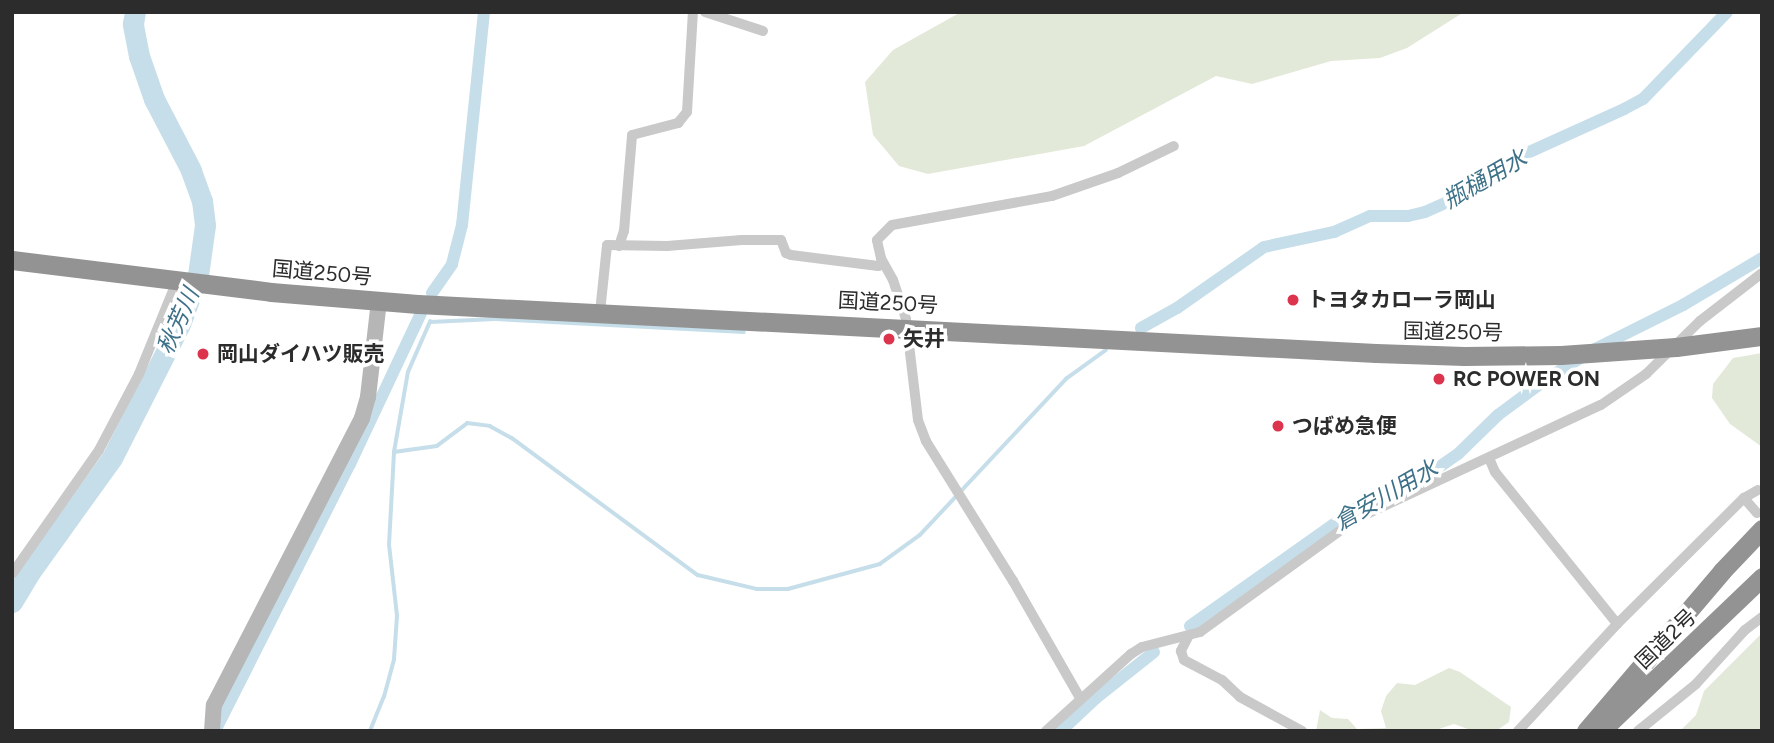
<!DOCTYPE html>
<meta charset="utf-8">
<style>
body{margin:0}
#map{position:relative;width:1774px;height:743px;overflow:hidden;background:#fff;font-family:Figtree,"Noto Sans JP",sans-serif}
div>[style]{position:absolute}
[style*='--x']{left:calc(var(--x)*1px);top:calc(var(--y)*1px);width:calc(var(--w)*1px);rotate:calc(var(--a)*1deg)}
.green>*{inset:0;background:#e3e9d9}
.stream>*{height:3.5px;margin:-1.75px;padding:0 1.75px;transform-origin:1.75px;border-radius:1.75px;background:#c6dee9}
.canal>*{height:12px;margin:-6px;padding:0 6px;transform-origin:6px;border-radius:6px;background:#c6dee9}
.river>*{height:21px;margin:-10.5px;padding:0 10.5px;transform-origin:10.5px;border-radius:10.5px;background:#c6dee9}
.street>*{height:10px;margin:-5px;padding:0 5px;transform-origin:5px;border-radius:5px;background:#c9c9c9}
.secondary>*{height:16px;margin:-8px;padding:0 8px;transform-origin:8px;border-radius:8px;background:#b6b6b6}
.highway>*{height:19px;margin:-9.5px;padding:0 9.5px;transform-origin:9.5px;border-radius:9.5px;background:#939393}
.dots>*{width:19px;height:19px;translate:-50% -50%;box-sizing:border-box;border:4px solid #fff;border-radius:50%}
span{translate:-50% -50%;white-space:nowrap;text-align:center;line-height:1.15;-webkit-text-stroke:7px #fff;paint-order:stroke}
.street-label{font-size:21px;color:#2c2c2c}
.poi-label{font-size:21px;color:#2c2c2c;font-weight:700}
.left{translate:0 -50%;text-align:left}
.water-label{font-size:23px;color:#3e7289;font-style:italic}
.frame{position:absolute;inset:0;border:14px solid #2c2c2c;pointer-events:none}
</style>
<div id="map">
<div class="green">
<div style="clip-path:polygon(961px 12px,1464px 12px,1407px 48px,1380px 58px,1331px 61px,1252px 84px,1216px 76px,1084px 146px,928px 174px,899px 166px,873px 135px,865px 82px,893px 50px)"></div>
<div style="clip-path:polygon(1762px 353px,1762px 447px,1730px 424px,1712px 398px,1713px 384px,1733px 358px)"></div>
<div style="clip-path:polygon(1762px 633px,1762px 731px,1680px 731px,1696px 715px,1704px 691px)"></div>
<div style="clip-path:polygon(1449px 668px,1460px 672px,1511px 707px,1509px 722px,1496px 731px,1473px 731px,1454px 724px,1433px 731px,1316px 731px,1320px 710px,1332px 718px,1348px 719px,1357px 729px,1386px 728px,1381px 711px,1386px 696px,1397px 683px,1415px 685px)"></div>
</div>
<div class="stream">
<div style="--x:394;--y:452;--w:43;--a:-7.9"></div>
<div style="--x:437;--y:446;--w:38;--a:-37"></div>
<div style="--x:467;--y:423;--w:23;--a:7"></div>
<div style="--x:490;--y:426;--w:25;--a:29"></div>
<div style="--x:512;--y:438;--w:231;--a:36.4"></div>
<div style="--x:698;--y:575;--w:61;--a:13.3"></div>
<div style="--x:757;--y:589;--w:31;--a:0"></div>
<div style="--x:788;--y:589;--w:95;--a:-15.2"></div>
<div style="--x:880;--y:564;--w:49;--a:-35.9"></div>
<div style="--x:920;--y:535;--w:214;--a:-46.9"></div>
<div style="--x:1066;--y:379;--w:49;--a:-35.9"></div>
<div style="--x:370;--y:731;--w:37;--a:-68"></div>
<div style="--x:384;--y:697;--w:39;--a:-75"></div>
<div style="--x:394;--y:659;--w:43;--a:-86"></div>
<div style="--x:397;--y:616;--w:71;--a:-96.4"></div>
<div style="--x:389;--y:545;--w:93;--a:-86.9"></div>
<div style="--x:394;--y:452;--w:81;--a:-80.1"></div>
<div style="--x:408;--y:372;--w:55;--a:-66.3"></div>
<div style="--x:430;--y:322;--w:65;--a:-2.6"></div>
<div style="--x:495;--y:319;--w:249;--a:3"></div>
</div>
<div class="canal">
<div style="--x:432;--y:293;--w:35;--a:-55"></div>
<div style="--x:452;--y:264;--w:40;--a:-75.6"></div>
<div style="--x:462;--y:225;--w:214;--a:-84.1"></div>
<div style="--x:1141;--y:328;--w:41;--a:-29.1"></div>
<div style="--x:1177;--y:308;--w:106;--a:-35"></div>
<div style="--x:1264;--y:247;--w:72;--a:-12.1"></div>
<div style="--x:1334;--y:232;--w:39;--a:-24"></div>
<div style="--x:1370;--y:216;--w:38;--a:0"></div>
<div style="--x:1408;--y:216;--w:17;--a:-13"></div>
<div style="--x:1425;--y:212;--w:35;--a:-24"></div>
<div style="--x:1457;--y:198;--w:81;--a:-32.9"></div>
<div style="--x:1525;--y:154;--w:109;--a:-24.4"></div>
<div style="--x:1624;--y:109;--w:21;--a:-28"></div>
<div style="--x:1643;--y:99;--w:121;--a:-46"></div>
<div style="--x:1190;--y:626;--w:202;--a:-35.3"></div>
<div style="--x:1355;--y:509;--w:89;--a:-26"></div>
<div style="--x:1435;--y:470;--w:28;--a:-35"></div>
<div style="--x:1458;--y:454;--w:56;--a:-44.3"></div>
<div style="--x:1498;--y:415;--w:62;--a:-36.5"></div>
<div style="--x:1548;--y:378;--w:57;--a:-31.5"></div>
<div style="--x:1597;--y:348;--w:96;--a:-26.6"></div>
<div style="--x:1683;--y:305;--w:92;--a:-30.7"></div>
<div style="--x:215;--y:731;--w:299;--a:-63.2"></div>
<div style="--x:350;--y:464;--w:167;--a:-64.8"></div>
<div style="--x:1061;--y:731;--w:48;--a:-43.3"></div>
<div style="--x:1096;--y:698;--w:74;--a:-38.4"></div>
</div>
<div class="river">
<div style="--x:12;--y:602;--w:35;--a:-59"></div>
<div style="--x:30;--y:572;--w:140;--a:-54.3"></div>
<div style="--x:112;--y:458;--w:150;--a:-63.1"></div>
<div style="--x:180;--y:324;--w:52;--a:-69.8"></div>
<div style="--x:198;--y:275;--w:50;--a:-82"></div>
<div style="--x:205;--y:225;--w:24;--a:-97"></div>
<div style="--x:202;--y:201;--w:33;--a:-110"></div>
<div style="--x:191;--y:170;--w:80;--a:-117.5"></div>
<div style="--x:154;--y:99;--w:46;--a:-109.2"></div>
<div style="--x:139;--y:56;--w:33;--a:-101"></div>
<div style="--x:133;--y:24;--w:12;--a:-81"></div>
</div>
<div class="street">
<div style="--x:705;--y:12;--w:61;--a:18.1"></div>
<div style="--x:619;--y:246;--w:16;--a:-72"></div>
<div style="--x:624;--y:231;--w:96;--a:-85.2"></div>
<div style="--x:632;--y:135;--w:48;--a:-14.6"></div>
<div style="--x:678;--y:123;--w:14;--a:-51"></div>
<div style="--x:687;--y:112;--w:100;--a:-86.6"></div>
<div style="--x:600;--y:312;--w:67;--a:-84"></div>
<div style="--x:607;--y:245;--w:60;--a:1"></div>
<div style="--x:667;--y:246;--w:75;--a:-4.6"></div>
<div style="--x:742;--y:240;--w:39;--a:0"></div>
<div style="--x:781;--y:240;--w:14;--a:69"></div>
<div style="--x:786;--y:253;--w:5;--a:22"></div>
<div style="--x:791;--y:255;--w:88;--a:7.2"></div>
<div style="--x:878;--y:266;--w:6;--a:-18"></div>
<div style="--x:1489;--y:458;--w:15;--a:67"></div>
<div style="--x:1495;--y:472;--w:195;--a:51.2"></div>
<div style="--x:1757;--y:513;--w:20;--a:-131"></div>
<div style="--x:1744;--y:498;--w:16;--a:-30"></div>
<div style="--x:12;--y:574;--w:151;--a:-54.9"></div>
<div style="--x:99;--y:450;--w:86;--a:-62.2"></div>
<div style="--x:139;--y:374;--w:100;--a:-67.8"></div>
<div style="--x:1188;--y:637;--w:16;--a:117"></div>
<div style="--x:1181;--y:651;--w:9;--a:72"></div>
<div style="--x:1184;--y:660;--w:43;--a:27.8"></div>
<div style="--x:1222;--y:680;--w:25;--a:43"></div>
<div style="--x:1240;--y:697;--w:71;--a:28.7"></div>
<div style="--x:1080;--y:698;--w:135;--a:-119.8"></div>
<div style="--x:1013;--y:581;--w:165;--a:-121.9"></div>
<div style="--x:926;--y:441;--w:22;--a:-111"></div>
<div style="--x:918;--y:420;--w:102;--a:-96.8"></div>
<div style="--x:906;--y:319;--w:41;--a:-108.4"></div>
<div style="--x:893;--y:280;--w:25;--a:-119"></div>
<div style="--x:881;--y:258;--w:18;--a:-103"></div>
<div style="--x:877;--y:240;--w:21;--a:-45"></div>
<div style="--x:892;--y:225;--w:163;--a:-10.3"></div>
<div style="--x:1052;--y:196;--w:70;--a:-19.2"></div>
<div style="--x:1118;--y:173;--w:62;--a:-25.7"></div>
<div style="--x:1046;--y:731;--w:115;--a:-42.2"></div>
<div style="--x:1131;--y:654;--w:13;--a:-32"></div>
<div style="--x:1142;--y:647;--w:60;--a:-14.5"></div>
<div style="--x:1200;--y:632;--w:193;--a:-35.9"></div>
<div style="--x:1356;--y:519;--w:270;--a:-25"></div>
<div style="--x:1601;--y:405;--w:55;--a:-34.6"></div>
<div style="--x:1646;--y:374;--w:76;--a:-44.5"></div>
<div style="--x:1700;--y:321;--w:78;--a:-37.7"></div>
<div style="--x:1518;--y:731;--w:146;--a:-47.2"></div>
<div style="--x:1617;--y:624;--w:179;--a:-44.8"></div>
<div style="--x:1638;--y:731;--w:75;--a:-39"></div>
<div style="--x:1696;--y:684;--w:73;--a:-47.8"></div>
<div style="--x:1745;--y:630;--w:21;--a:-37"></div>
</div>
<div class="secondary">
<div style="--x:212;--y:731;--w:26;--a:-86"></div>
<div style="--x:214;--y:705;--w:323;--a:-62.7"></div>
<div style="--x:362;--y:418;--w:22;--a:-74"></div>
<div style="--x:368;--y:397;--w:97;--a:-83.5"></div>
</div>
<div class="highway">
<div style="--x:12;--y:260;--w:261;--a:7"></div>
<div style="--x:271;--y:292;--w:147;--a:4.7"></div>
<div style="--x:418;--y:304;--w:959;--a:2.93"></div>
<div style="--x:1376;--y:353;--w:88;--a:2"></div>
<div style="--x:1464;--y:356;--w:97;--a:-0.6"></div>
<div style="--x:1561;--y:355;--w:115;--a:-4"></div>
<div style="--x:1676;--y:347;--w:87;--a:-7.3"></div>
<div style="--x:1603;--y:729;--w:220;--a:-43.7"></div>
<div style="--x:1586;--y:731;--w:210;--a:-49.6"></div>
<div style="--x:1722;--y:571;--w:58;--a:-46.4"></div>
</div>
<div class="dots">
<div style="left:1293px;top:300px;background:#dd344d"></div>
<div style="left:889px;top:339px;background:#dd344d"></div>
<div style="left:203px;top:354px;background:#dd344d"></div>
<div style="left:1439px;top:379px;background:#dd344d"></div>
<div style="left:1278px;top:426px;background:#dd344d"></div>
</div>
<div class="street-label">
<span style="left:322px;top:273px;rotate:5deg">国道250号</span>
<span style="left:888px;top:303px;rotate:3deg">国道250号</span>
<span style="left:1453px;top:332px;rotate:1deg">国道250号</span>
<span style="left:1666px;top:639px;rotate:-44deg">国道2号</span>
</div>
<div class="poi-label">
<span class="left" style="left:1307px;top:300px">トヨタカローラ岡山</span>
<span class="left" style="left:903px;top:339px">矢井</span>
<span class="left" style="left:217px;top:354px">岡山ダイハツ販売</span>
<span class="left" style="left:1453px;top:379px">RC POWER ON</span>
<span class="left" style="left:1292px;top:426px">つばめ急便</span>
</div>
<div class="water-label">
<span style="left:1485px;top:179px;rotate:-30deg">瓶樋用水</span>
<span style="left:178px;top:321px;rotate:-66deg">秋芳川</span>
<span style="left:1386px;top:495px;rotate:-30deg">倉安川用水</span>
</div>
<div class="frame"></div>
</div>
